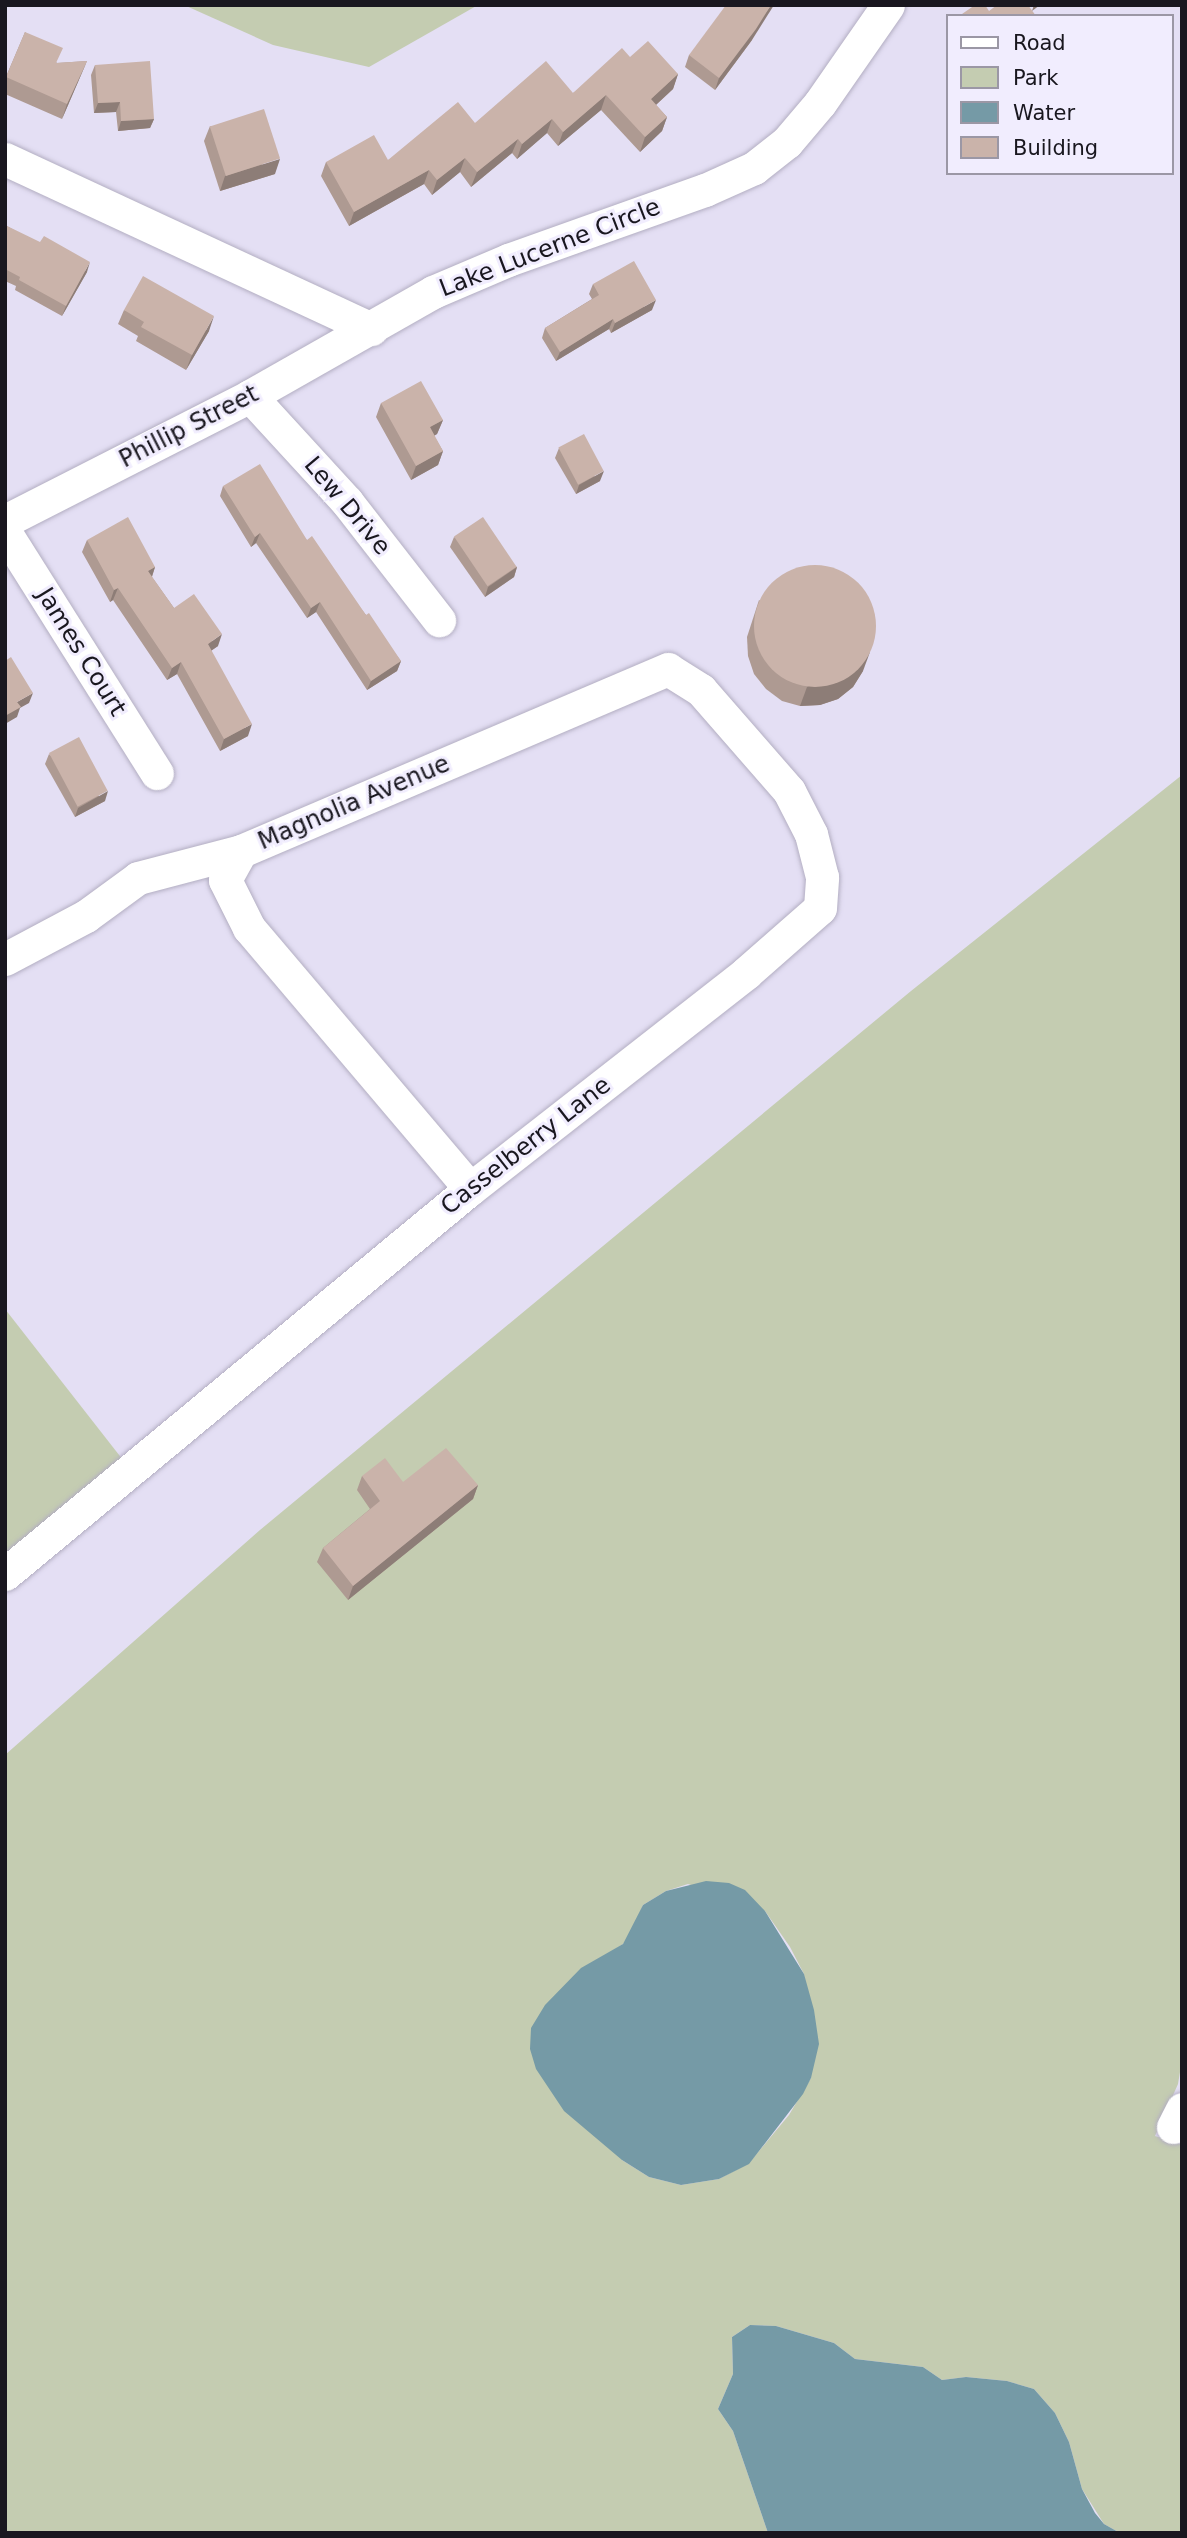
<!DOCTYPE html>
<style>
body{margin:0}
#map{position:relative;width:1187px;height:2538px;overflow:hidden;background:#e4dff4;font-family:"DejaVu Sans",sans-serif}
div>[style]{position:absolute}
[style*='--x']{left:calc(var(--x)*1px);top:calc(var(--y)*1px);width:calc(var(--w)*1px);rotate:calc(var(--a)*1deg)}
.green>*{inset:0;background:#c4ccb1}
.water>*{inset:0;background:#759aa6}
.roads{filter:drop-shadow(0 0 2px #b3aec2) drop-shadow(0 0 2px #b3aec2)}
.minor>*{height:33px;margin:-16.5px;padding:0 16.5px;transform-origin:16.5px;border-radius:16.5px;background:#fff}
.wall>*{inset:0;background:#ae9a92}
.shaded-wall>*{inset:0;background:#8d7d77}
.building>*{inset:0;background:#cab3aa;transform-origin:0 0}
.round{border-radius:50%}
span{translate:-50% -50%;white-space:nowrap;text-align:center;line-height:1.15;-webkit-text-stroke:6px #f1edfe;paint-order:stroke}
.street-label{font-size:24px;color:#19171f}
.frame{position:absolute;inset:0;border:7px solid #19171f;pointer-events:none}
.legend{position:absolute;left:946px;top:14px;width:228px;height:161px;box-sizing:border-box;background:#f1edfe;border:2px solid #9b97a5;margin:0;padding:9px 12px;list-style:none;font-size:21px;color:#19171f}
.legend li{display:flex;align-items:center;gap:14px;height:35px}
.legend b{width:35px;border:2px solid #9b97a5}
</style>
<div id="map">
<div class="green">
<div style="clip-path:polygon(184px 5px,478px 5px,369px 67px,273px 45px)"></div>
<div style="clip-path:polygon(evenodd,1182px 775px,1182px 2060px,1178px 2084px,1155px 2136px,1180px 2144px,1182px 2142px,1182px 2533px,1120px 2533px,1104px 2524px,1082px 2489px,1069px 2442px,1055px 2413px,1034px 2389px,1007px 2381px,966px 2377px,942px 2380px,923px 2367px,855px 2359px,834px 2343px,776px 2326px,750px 2325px,732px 2337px,733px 2374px,718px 2409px,733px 2431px,768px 2533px,5px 2533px,5px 1755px,260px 1530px,911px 991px,1182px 775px,688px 1884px,765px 1911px,790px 1947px,804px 1974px,811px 2078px,789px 2115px,749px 2163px,719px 2179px,681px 2185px,649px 2177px,622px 2160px,607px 1955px,623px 1944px,631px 1934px,643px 1905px,666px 1891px,688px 1884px)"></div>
<div style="clip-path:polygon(5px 1309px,123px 1460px,5px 1557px)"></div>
</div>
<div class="water">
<div style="clip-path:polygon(706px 1881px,729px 1883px,745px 1890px,765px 1911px,804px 1974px,814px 2010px,819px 2044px,811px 2078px,803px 2094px,749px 2164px,719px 2179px,681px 2185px,649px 2177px,622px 2160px,564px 2111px,536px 2069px,530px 2049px,531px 2028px,545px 2005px,581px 1968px,623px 1944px,643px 1905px,666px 1891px)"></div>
<div style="clip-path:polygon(750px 2325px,776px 2326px,834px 2343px,855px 2359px,923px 2367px,942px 2380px,966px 2377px,1007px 2381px,1034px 2389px,1055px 2413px,1069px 2442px,1082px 2489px,1095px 2513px,1104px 2524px,1120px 2533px,768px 2533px,733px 2431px,718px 2409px,733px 2374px,732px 2337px)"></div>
</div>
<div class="roads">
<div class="minor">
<div style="--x:5;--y:159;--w:404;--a:24.9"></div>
<div style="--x:250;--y:396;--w:144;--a:47.5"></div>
<div style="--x:347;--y:502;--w:150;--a:52.1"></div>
<div style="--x:5;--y:521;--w:275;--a:-27"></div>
<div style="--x:250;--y:396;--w:210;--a:-29.6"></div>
<div style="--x:433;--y:292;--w:82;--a:-23.1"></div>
<div style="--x:508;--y:260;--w:209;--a:-19.6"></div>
<div style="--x:705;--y:190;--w:54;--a:-24.2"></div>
<div style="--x:754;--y:168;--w:42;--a:-38.2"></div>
<div style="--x:787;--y:142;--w:51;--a:-49.8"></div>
<div style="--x:820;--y:103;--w:119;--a:-55.2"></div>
<div style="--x:5;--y:532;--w:285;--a:57.8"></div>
<div style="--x:5;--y:959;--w:92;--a:-28"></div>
<div style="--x:86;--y:916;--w:64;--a:-36.2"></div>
<div style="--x:138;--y:878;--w:106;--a:-14.7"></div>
<div style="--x:5;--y:1574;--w:604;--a:-39.62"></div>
<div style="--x:470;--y:1189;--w:350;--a:-38"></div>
<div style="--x:746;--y:973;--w:98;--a:-41.3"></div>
<div style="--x:820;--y:908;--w:31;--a:-86"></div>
<div style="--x:822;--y:877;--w:44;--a:-104.3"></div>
<div style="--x:811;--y:834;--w:48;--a:-117.1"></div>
<div style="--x:789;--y:791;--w:134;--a:-131.1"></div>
<div style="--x:701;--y:690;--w:39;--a:-148"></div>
<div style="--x:668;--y:669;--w:464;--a:156.9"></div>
<div style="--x:241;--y:851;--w:33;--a:119"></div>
<div style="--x:225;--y:880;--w:54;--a:63.4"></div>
<div style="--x:249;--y:928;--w:342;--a:49.7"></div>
<div style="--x:1173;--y:2127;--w:20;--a:-63"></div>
</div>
</div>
<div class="wall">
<div style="clip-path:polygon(25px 32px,57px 63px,87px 61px,62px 119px,5px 94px,5px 79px)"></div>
<div style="clip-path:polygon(752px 40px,715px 90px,685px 67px,689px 55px)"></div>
<div style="clip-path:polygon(630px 57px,678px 74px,673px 89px,656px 105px,667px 117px,662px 131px,640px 152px,601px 110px,558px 146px,547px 133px,517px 159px,512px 153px,471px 187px,460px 172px,432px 195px,424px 184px,349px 226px,321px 176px,326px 162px,388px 160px,475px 123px,573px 93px)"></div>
<div style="clip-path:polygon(95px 65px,154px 119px,150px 128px,118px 131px,116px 112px,94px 113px,91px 75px)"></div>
<div style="clip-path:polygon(210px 126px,275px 174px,220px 191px,204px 141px)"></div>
<div style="clip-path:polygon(5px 225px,87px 272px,62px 316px,15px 290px,16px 286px,5px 281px)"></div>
<div style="clip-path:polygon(593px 284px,652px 310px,611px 333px,609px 329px,556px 361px,542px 338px,545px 328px,592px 299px,589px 294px)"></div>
<div style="clip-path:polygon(124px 310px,209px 331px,186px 370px,136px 341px,138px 336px,118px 324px)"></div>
<div style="clip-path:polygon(381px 403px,443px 420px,437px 434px,434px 436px,443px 451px,438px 465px,411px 480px,376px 417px)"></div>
<div style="clip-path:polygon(559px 448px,600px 481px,576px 494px,555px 458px)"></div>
<div style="clip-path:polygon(223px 486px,307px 540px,366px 615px,401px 661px,397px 671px,367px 690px,316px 612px,307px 618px,256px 543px,251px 547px,220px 496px)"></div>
<div style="clip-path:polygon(454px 537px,517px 567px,514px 577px,485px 597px,450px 547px)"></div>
<div style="clip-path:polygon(87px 540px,155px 567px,152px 577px,174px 608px,218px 646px,211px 651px,248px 736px,220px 751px,177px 674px,167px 680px,113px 600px,110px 602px,82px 552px)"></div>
<div style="clip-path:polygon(759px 600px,863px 671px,853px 687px,838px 699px,820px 705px,800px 706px,782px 701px,766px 689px,754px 674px,748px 656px,747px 637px)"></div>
<div style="clip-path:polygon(49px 754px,105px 801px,75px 817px,45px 764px)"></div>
<div style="clip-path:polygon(362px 1476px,403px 1482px,478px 1485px,473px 1499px,348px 1600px,317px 1562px,323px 1548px,370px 1509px,357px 1490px)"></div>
</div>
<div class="shaded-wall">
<div style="clip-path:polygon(771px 5px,774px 5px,752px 40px,715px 90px,719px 78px)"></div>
<div style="clip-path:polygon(1034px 5px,1040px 5px,1032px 11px)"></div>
<div style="clip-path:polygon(87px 61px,81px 75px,62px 119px,67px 104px)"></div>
<div style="clip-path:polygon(678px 74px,673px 89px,646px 114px,651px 99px)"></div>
<div style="clip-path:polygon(606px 95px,601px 110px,558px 146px,563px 132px)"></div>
<div style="clip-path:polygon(120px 102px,116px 112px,94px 113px,98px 103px)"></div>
<div style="clip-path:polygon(667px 117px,662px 131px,640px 152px,645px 137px)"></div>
<div style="clip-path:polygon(154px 119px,150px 128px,118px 131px,121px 121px)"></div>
<div style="clip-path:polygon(552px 119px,547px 133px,517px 159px,522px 144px)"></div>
<div style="clip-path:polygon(518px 139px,512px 153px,471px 187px,477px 172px)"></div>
<div style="clip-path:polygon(465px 158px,460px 172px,432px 195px,437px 180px)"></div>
<div style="clip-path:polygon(280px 159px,275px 174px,220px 191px,225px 176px)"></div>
<div style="clip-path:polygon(429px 170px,424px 184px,349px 226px,354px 212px)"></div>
<div style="clip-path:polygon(90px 262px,87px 272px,62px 316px,66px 306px)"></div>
<div style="clip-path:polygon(656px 300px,652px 310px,611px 333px,615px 323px)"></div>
<div style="clip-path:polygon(214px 316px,209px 331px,186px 370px,192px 355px)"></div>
<div style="clip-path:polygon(613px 319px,609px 329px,556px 361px,560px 352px)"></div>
<div style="clip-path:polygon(443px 420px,437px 434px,424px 441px,430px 427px)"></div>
<div style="clip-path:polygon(443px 451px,438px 465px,411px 480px,416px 466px)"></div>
<div style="clip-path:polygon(604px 471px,600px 481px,576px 494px,579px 485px)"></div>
<div style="clip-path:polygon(260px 533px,256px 543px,251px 547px,255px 537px)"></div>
<div style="clip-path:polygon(155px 567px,151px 579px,148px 571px)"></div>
<div style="clip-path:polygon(517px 567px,514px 577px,485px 597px,488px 587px)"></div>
<div style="clip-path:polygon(118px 588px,113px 600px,110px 602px,114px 590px)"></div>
<div style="clip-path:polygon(320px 602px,316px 612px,307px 618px,311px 608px)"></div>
<div style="clip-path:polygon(222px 634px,218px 646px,203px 656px,208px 644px)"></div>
<div style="clip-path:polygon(870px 652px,863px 671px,853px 687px,838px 699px,820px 705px,800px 706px,807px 687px)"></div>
<div style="clip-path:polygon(401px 661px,397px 671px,367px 690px,371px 681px)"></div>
<div style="clip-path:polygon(181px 662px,177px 674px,167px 680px,172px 668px)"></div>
<div style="clip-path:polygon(33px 693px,29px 703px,20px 708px,17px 717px,5px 724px,5px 716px,17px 702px)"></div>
<div style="clip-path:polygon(252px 724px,248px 736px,220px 751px,224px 739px)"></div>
<div style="clip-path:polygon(108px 791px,105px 801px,75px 817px,78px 808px)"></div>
<div style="clip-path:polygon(478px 1485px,473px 1499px,348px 1600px,353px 1586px)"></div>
</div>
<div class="building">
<div style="clip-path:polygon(726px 5px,771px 5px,756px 29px,719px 78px,689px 55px)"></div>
<div style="clip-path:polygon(975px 5px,985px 5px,989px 11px,997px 5px,1028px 5px,1036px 16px,963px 16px,962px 14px)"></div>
<div style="clip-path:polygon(25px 32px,63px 48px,56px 63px,87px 61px,67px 104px,6px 77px)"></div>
<div style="clip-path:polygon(648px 41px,678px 74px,651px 99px,667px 117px,645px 137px,606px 95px,563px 132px,552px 119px,522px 144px,518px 139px,477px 172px,465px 158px,437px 180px,429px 170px,354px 212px,326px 162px,374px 135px,388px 160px,458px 102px,475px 123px,546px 61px,573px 93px,622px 48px,630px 57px)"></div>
<div style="clip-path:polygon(150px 61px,154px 119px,121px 121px,120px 102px,98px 103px,95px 65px)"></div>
<div style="left:264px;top:109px;width:52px;height:57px;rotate:72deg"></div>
<div style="clip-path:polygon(5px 225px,40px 242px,44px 236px,90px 262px,66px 306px,19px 280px,20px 277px,5px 269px)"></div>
<div style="clip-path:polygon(634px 261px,656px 300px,615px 323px,613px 319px,560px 352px,545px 328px,599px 295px,593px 284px)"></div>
<div style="clip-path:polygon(143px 276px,214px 316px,192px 355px,141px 327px,144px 322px,124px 310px)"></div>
<div style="clip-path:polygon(421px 381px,443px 420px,430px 427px,443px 451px,416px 466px,381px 403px)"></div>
<div style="left:584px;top:434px;width:42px;height:29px;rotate:62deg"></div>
<div style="clip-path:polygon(260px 464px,307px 540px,312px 536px,366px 615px,369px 613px,401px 661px,371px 681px,320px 602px,311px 608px,260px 533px,255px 537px,223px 486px)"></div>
<div style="clip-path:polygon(128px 517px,155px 567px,148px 571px,174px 608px,194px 594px,222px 634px,208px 644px,252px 724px,224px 739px,181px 662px,172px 668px,118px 588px,114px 590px,87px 540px)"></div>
<div style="left:483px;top:517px;width:60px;height:35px;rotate:56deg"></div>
<div class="round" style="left:754px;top:565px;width:122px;height:122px"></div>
<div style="clip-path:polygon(11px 657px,33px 693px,17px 702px,21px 707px,5px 716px,5px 661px)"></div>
<div style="left:79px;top:737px;width:61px;height:34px;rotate:62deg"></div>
<div style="clip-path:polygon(446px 1448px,478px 1485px,353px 1586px,323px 1548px,380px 1501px,362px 1476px,385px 1458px,403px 1482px)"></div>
</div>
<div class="street-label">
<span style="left:550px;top:248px;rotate:-21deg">Lake Lucerne Circle</span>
<span style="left:189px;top:427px;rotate:-27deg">Phillip Street</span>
<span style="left:347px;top:506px;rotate:50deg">Lew Drive</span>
<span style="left:81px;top:652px;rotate:58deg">James Court</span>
<span style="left:354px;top:803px;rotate:-23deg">Magnolia Avenue</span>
<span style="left:526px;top:1146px;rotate:-38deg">Casselberry Lane</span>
</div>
<div class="frame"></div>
<ul class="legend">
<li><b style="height:9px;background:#fff"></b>Road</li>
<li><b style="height:19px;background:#c4ccb1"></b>Park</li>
<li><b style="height:19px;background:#759aa6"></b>Water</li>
<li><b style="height:19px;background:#cab3aa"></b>Building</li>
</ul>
</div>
